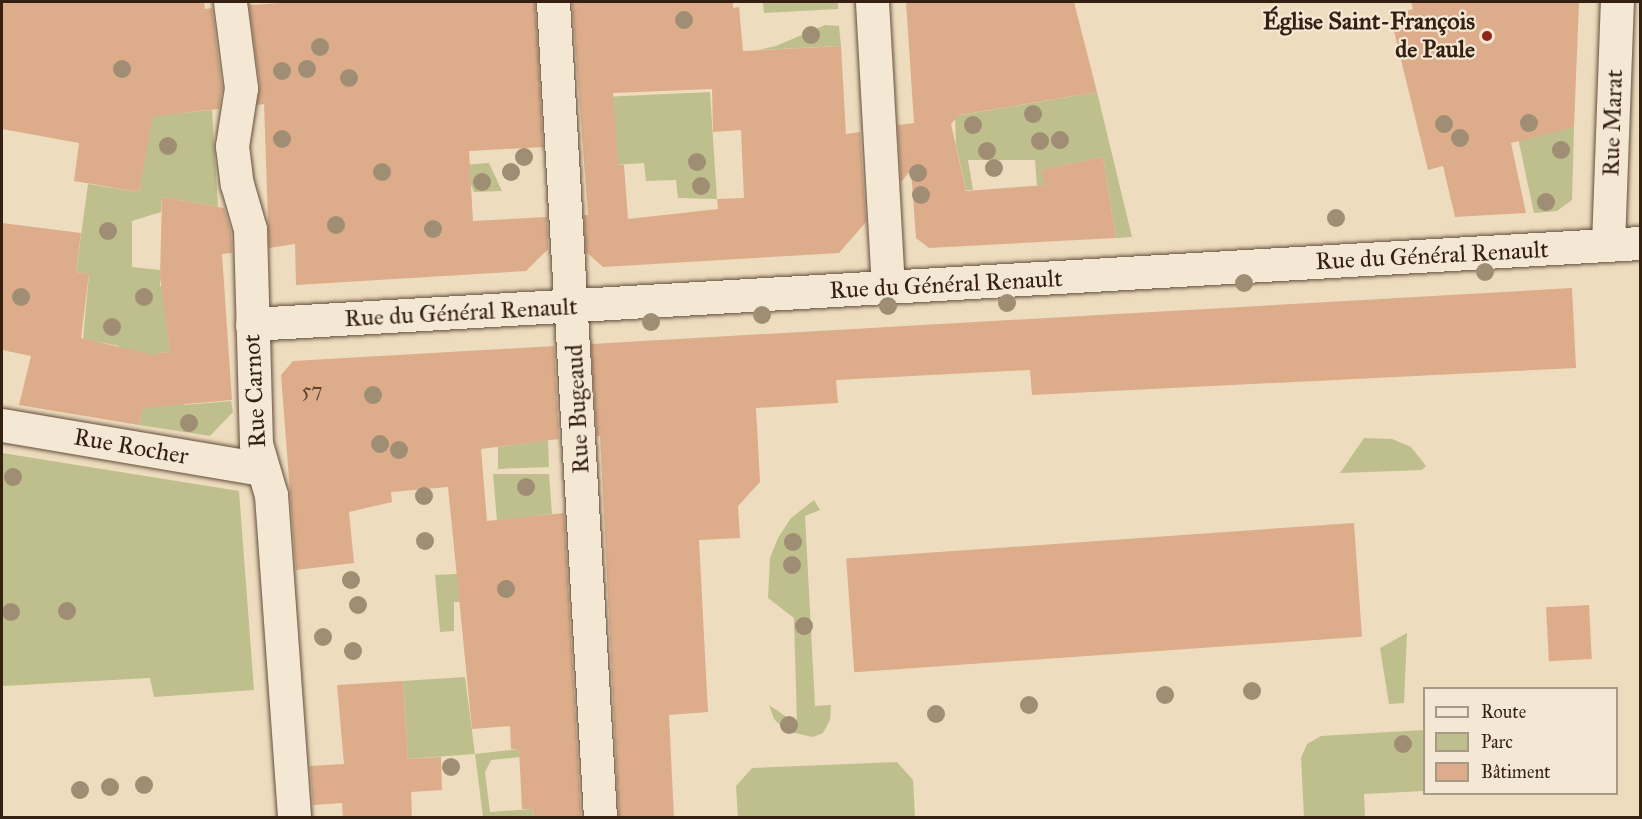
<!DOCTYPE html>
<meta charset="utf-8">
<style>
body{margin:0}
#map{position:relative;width:1642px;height:819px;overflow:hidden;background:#eedcbe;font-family:"IM FELL Great Primer",serif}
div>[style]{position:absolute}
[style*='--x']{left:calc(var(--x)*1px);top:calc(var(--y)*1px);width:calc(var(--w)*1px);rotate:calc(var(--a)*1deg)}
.green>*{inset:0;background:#bfbf8d}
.building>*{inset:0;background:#ddad8b;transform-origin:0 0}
.roads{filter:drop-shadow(0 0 2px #634e3c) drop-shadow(0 0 2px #634e3c)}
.minor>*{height:33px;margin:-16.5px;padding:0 16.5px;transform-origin:16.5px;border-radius:16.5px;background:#f4e8d5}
.trees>*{width:18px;height:18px;margin:-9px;border-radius:50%;background:#9f8e73}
.dots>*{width:16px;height:16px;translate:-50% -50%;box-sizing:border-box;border:3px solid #f4e8d5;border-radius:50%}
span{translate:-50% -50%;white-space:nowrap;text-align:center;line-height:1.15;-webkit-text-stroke:4.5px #f4e8d5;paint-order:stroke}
.number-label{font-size:21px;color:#5f422f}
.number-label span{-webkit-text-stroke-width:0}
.poi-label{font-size:24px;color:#351f10;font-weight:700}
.right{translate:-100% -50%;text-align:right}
.street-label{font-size:24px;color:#351f10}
.frame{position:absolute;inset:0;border:3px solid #351f10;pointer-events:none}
.legend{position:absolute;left:1423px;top:687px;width:195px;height:108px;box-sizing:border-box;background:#f4e8d5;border:2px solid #a89886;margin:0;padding:8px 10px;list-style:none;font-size:18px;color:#351f10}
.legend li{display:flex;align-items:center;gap:12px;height:30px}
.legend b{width:30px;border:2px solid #a89886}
</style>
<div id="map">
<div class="green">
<div style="clip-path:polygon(763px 2px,838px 2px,838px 9px,764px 13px)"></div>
<div style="clip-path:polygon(825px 25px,839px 26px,841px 46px,758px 50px,776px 46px)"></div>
<div style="clip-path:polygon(710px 92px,717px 199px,678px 198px,676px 180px,646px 181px,644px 163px,585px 167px,581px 98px)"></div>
<div style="clip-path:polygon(1097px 92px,1132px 237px,1116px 238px,1103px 157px,1042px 170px,1045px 185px,1037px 186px,1035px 160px,968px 160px,973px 190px,966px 190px,956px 145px,955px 116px)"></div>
<div style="clip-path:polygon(154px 103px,181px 113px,212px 110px,218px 207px,162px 197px,161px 212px,132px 221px,132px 267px,160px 270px,160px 286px,169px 288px,165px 311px,170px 353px,159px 352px,156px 373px,184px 405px,231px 401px,233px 412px,210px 436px,139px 425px,145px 399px,113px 368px,119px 346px,83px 339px,89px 274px,76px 272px,88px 184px,139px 192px)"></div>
<div style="clip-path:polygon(1574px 127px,1572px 200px,1557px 211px,1534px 213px,1518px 138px)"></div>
<div style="clip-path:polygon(489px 163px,502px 191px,474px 192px,463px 165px)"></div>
<div style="clip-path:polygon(1364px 438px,1392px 439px,1411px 447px,1426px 466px,1422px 470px,1340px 473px)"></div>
<div style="clip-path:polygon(548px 440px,549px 467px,498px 469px,498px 447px)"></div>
<div style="clip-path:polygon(2px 453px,239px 491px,254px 690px,154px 697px,150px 678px,2px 686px)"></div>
<div style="clip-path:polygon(493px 474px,549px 474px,552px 514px,497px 521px)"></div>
<div style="clip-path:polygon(814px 500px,820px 510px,805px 516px,815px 706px,831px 705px,830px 720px,823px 733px,813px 737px,786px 731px,774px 719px,769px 705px,797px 724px,794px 618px,768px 598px,770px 558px,778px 538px,791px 518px)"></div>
<div style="clip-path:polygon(477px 573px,462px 602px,454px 602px,454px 631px,440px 632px,435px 575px)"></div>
<div style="clip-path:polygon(1407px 633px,1404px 703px,1389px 704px,1380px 648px)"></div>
<div style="clip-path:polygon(465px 677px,475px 754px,519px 749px,520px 757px,491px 760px,485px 772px,490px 812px,533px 809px,534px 817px,483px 817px,475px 754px,408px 759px,403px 681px)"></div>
<div style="clip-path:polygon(1424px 730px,1424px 791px,1364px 794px,1365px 817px,1304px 817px,1301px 758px,1307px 744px,1321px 736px)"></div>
<div style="clip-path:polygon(897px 762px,913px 780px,915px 817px,738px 817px,736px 786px,752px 768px)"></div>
</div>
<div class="building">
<div style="clip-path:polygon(2px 2px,204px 2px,205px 9px,212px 8px,222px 88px,219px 109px,153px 116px,139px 192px,74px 181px,79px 143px,2px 129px)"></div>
<div style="clip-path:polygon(294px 2px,535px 2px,543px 147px,469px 151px,473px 221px,547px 217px,548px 249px,526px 271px,296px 285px,295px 244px,269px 248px,264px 104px,257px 105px,260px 86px,249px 5px)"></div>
<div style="clip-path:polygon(evenodd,572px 2px,733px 2px,733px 8px,739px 7px,743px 51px,841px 46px,846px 134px,860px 132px,866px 222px,839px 253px,603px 267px,586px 252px,584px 215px,588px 215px,572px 2px,712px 89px,713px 132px,741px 130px,744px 198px,717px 199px,718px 209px,628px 219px,624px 165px,618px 165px,613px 93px,712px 89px)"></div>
<div style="clip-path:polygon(906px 2px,1074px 2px,1097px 92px,959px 115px,951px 124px,966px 191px,1045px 185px,1041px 170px,1103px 157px,1116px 238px,929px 248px,916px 238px,911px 170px,901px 182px,898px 125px,914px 123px)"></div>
<div style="clip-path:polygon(1411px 2px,1579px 2px,1574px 127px,1511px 143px,1526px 213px,1455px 217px,1443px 166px,1428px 170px,1390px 15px,1413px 9px)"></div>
<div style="clip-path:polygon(162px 197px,224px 208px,231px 232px,232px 253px,222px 254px,232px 400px,143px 408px,139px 425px,19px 405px,31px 356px,2px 350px,2px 223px,81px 233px,76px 272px,89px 274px,81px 338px,158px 356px,159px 352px,170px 353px,160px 277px)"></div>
<div style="clip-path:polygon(1572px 288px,1576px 368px,1032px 395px,1030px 370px,836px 380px,838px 403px,756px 408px,760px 482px,738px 506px,740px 538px,699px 540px,708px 712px,669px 715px,674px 818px,619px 818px,600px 436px,597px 436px,591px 344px)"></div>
<div style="clip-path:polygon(554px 346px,559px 439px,481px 449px,487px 521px,564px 513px,581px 818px,534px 818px,533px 809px,522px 809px,519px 749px,511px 749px,510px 726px,472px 729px,448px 487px,391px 492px,392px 502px,349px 512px,354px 563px,296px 570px,281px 375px,293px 361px)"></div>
<div style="left:1354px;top:523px;width:114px;height:509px;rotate:86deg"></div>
<div style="left:1589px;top:605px;width:54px;height:43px;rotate:87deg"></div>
<div style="clip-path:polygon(403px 681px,408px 759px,441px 757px,442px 790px,411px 792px,412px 818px,343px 818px,342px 803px,313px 805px,310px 766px,344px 764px,337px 685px)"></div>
</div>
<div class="roads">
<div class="minor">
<div style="--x:230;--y:2;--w:87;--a:82.7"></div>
<div style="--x:241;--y:88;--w:59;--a:98.8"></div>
<div style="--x:232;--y:146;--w:38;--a:83"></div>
<div style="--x:237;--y:184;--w:47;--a:73.9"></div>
<div style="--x:250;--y:229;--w:215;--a:88.4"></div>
<div style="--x:256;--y:444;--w:53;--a:73.6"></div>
<div style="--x:271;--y:495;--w:324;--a:85.9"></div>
<div style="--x:553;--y:2;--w:817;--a:86.7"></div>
<div style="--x:872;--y:2;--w:286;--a:86.8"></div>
<div style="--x:1608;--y:244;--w:242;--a:-87.9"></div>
<div style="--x:252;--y:324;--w:1390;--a:-3.34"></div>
<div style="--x:2;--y:425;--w:263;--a:9.6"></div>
</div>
</div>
<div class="trees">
<div style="left:684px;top:20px"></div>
<div style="left:811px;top:35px"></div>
<div style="left:320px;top:47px"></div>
<div style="left:122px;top:69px"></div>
<div style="left:307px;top:69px"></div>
<div style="left:282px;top:71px"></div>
<div style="left:349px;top:78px"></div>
<div style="left:1033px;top:114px"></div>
<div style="left:1529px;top:123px"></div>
<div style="left:1444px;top:124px"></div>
<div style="left:973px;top:125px"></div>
<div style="left:1460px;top:138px"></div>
<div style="left:282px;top:139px"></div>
<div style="left:1060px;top:140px"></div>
<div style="left:1040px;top:141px"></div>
<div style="left:168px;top:146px"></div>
<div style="left:1561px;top:150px"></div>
<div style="left:987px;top:151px"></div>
<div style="left:524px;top:157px"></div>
<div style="left:697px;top:162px"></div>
<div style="left:994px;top:168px"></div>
<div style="left:382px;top:172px"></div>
<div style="left:511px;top:172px"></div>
<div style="left:918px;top:173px"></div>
<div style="left:482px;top:182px"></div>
<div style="left:701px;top:186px"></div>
<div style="left:921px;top:195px"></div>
<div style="left:1546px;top:202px"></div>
<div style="left:1336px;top:218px"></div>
<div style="left:336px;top:225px"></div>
<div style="left:433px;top:229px"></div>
<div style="left:108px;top:231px"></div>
<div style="left:1485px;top:272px"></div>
<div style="left:1244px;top:283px"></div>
<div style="left:21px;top:297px"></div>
<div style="left:144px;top:297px"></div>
<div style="left:1007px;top:303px"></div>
<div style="left:888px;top:306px"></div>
<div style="left:762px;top:315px"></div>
<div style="left:651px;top:322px"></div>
<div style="left:112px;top:327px"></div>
<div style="left:373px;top:395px"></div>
<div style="left:189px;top:423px"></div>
<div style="left:380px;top:444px"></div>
<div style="left:399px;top:450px"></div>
<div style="left:13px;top:477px"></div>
<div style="left:526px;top:487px"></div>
<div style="left:424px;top:496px"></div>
<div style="left:425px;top:541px"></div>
<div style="left:793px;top:542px"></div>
<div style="left:792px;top:565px"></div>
<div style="left:351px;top:580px"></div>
<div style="left:506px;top:589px"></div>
<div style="left:358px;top:605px"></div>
<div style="left:67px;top:611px"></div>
<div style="left:11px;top:612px"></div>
<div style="left:804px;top:626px"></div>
<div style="left:323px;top:637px"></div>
<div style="left:353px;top:651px"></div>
<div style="left:1252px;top:691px"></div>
<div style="left:1165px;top:695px"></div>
<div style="left:1029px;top:705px"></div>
<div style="left:936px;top:714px"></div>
<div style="left:789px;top:725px"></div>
<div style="left:1403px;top:744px"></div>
<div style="left:451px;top:767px"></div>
<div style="left:144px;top:785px"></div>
<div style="left:110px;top:787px"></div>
<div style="left:80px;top:790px"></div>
</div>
<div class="dots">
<div style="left:1487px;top:36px;background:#8f2418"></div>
</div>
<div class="number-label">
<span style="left:312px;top:390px">57</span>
</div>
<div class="poi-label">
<span class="right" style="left:1475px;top:36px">Église Saint-François<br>de Paule</span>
</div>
<div class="street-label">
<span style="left:1613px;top:123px;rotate:-88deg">Rue Marat</span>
<span style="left:1432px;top:256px;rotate:-3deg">Rue du Général Renault</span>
<span style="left:946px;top:285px;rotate:-3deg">Rue du Général Renault</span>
<span style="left:461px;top:313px;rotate:-3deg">Rue du Général Renault</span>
<span style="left:255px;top:391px;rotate:-93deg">Rue Carnot</span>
<span style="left:578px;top:409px;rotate:-93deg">Rue Bugeaud</span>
<span style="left:131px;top:447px;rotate:10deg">Rue Rocher</span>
</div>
<div class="frame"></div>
<ul class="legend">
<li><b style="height:8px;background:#f4e8d5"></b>Route</li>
<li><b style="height:16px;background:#bfbf8d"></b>Parc</li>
<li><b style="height:16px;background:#ddad8b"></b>Bâtiment</li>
</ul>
</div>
